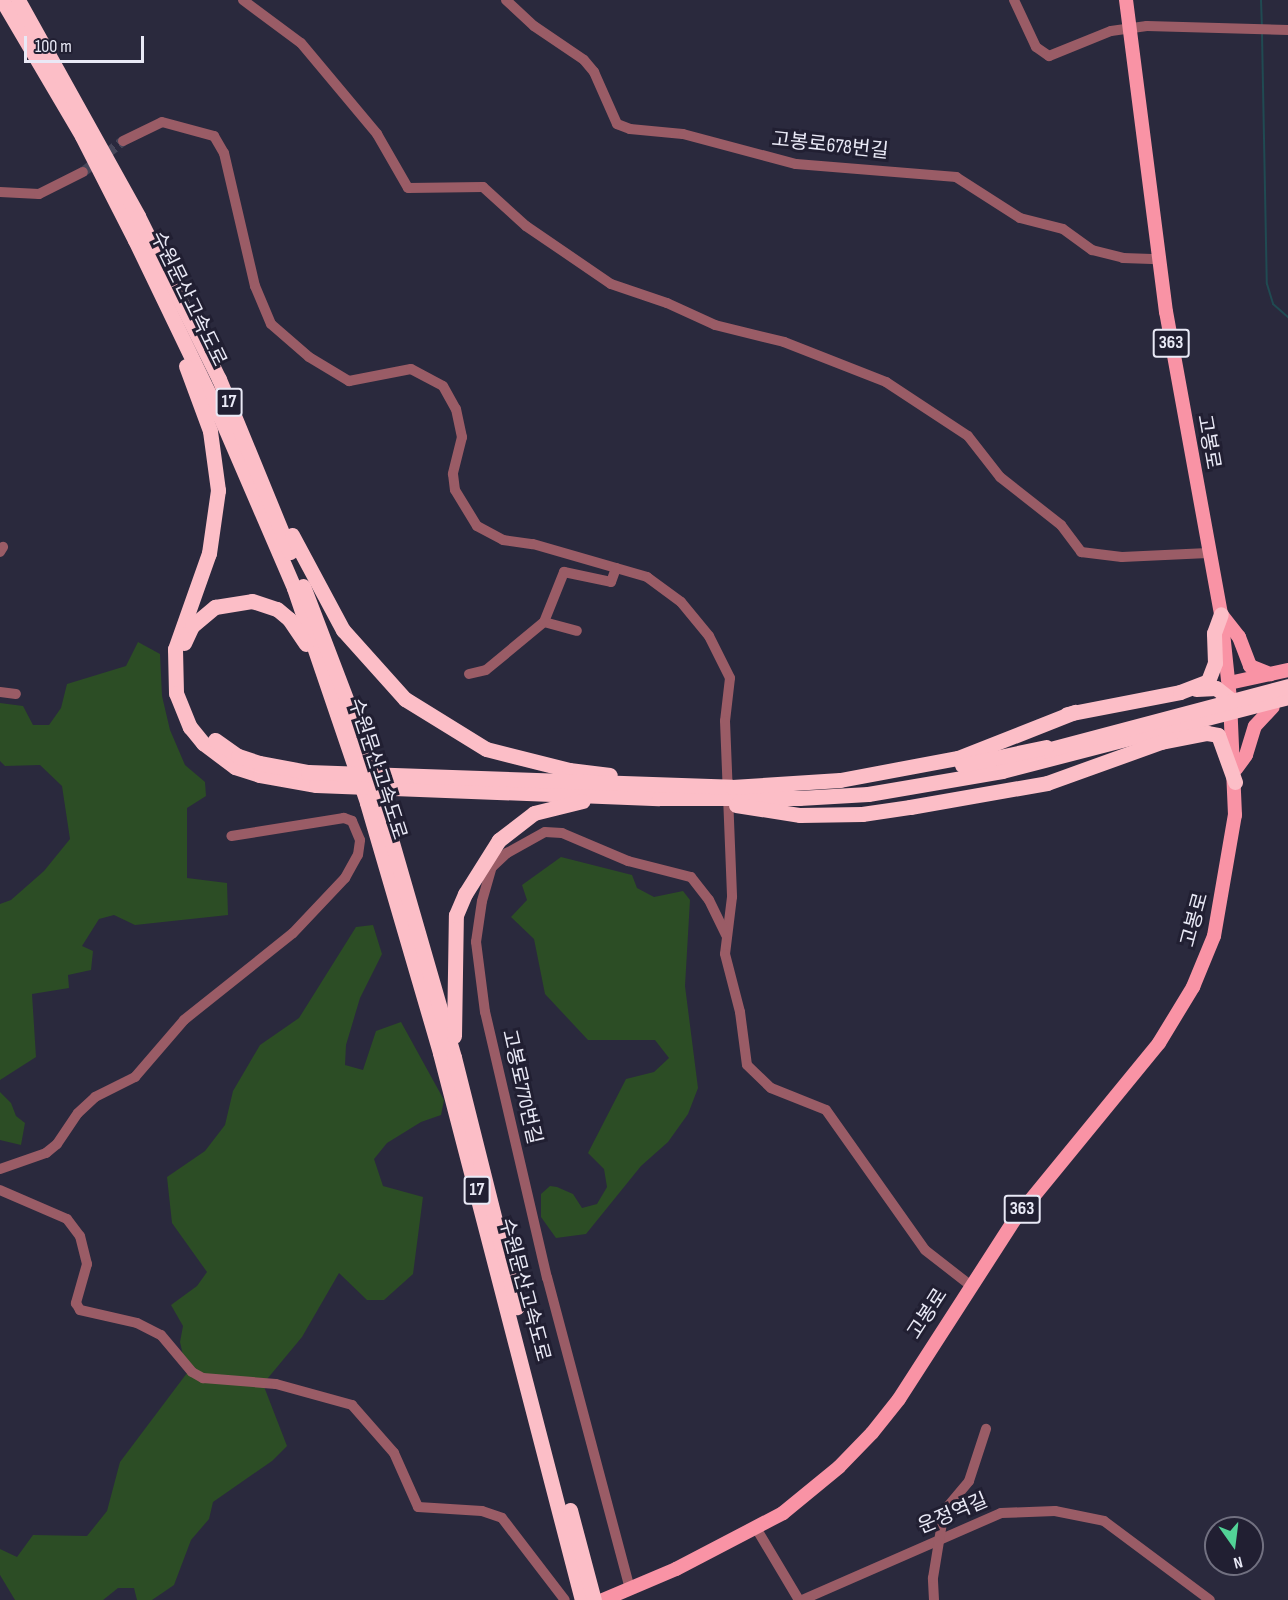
<!DOCTYPE html>
<meta charset="utf-8">
<style>
body{margin:0}
#map{position:relative;width:1288px;height:1600px;overflow:hidden;background:#2a293d;font-family:"Sofia Sans Condensed","Noto Sans KR",sans-serif}
div>[style]{position:absolute}
[style*='--x']{left:calc(var(--x)*1px);top:calc(var(--y)*1px);width:calc(var(--w)*1px);rotate:calc(var(--a)*1deg)}
.green>*{inset:0;background:#2c4d25}
.stream>*{height:2px;margin:-1px;padding:0 1px;transform-origin:1px;border-radius:1px;background:#204a52}
.minor-tunnel>*{height:10px;margin-top:-5px;transform-origin:0;background:repeating-linear-gradient(90deg,#474659 0 10px,transparent 0 15px)}
.minor>*{height:10px;margin:-5px;padding:0 5px;transform-origin:5px;border-radius:5px;background:#9a5c66}
.major>*{height:14px;margin:-7px;padding:0 7px;transform-origin:7px;border-radius:7px;background:#f993a5}
.highway>*{height:15px;margin:-7.5px;padding:0 7.5px;transform-origin:7.5px;border-radius:7.5px;background:#fcbec7}
span{translate:-50% -50%;white-space:nowrap;text-align:center;line-height:1.15;-webkit-text-stroke:6px #211f32;paint-order:stroke}
.shield-label span{padding:2px 4px;background:#211f32;border:2px solid;border-radius:4px;-webkit-text-stroke-width:0}
.shield-label{font-size:18px;color:#e9e9f6;font-weight:700}
.street-label{font-size:20px;color:#e9e9f6}
.north{position:absolute;left:1204px;top:1516px;width:60px;height:60px;box-sizing:border-box;background:#211f32;border:2px solid #717080;border-radius:50%;rotate:166deg;font-size:16px;font-weight:700;line-height:24px;text-align:center;color:#e9e9f6}
.north::after{content:'';display:block;margin:auto;width:21px;height:27px;background:#52d397;clip-path:polygon(50% 0,100% 100%,50% 72%,0 100%)}
.scale{position:absolute;left:24px;top:36px;width:120px;height:27px;box-sizing:border-box;border:3px solid #e9e9f6;border-top:0;padding-left:8px;font-size:18px;line-height:21px;white-space:nowrap;color:#e9e9f6;-webkit-text-stroke:4px #211f32;paint-order:stroke}
</style>
<div id="map">
<div class="green">
<div style="clip-path:polygon(138px 642px,160px 654px,162px 696px,170px 730px,185px 765px,205px 782px,206px 796px,187px 808px,187px 878px,227px 883px,228px 915px,135px 925px,114px 915px,99px 919px,82px 946px,93px 951px,91px 970px,68px 975px,69px 988px,32px 994px,36px 1057px,0 1080px,0 904px,11px 900px,44px 871px,70px 839px,62px 786px,40px 765px,5px 766px,0 761px,0 703px,23px 706px,33px 725px,49px 725px,61px 708px,67px 684px,126px 666px)"></div>
<div style="clip-path:polygon(561px 857px,632px 875px,637px 888px,654px 897px,683px 891px,690px 900px,685px 986px,698px 1088px,688px 1114px,668px 1142px,641px 1166px,586px 1234px,556px 1238px,541px 1217px,541px 1194px,550px 1186px,557px 1187px,573px 1194px,582px 1208px,597px 1204px,607px 1187px,604px 1169px,588px 1153px,626px 1079px,654px 1072px,669px 1058px,655px 1040px,588px 1040px,545px 994px,534px 939px,511px 917px,527px 900px,522px 885px)"></div>
<div style="clip-path:polygon(373px 925px,382px 954px,360px 998px,346px 1045px,345px 1065px,363px 1070px,376px 1031px,401px 1022px,444px 1100px,441px 1115px,421px 1122px,387px 1143px,374px 1159px,383px 1186px,423px 1197px,413px 1274px,384px 1300px,367px 1300px,339px 1273px,302px 1337px,263px 1384px,287px 1446px,272px 1461px,213px 1502px,209px 1519px,191px 1540px,174px 1585px,152px 1600px,137px 1600px,134px 1588px,118px 1588px,103px 1600px,15px 1600px,0 1575px,0 1549px,17px 1557px,33px 1535px,87px 1536px,107px 1511px,120px 1462px,187px 1373px,180px 1342px,183px 1326px,171px 1305px,197px 1286px,207px 1272px,172px 1223px,167px 1177px,205px 1151px,225px 1125px,233px 1091px,260px 1045px,299px 1018px,356px 927px)"></div>
<div style="clip-path:polygon(0 1092px,11px 1103px,16px 1116px,25px 1123px,21px 1145px,0 1140px)"></div>
</div>
<div class="stream">
<div style="--x:1261;--y:0;--w:25;--a:88"></div>
<div style="--x:1262;--y:34;--w:250;--a:88.9"></div>
<div style="--x:1267;--y:284;--w:21;--a:73"></div>
<div style="--x:1273;--y:304;--w:20;--a:41"></div>
</div>
<div class="minor-tunnel">
<div style="--x:83;--y:172;--w:51;--a:-37.8"></div>
</div>
<div class="minor">
<div style="--x:243;--y:0;--w:72;--a:36.6"></div>
<div style="--x:301;--y:43;--w:119;--a:50.1"></div>
<div style="--x:377;--y:134;--w:62;--a:60.1"></div>
<div style="--x:408;--y:188;--w:75;--a:-0.8"></div>
<div style="--x:483;--y:187;--w:58;--a:42.2"></div>
<div style="--x:526;--y:226;--w:103;--a:34.3"></div>
<div style="--x:611;--y:284;--w:59;--a:18.7"></div>
<div style="--x:667;--y:303;--w:53;--a:24.6"></div>
<div style="--x:715;--y:325;--w:71;--a:13.8"></div>
<div style="--x:784;--y:342;--w:110;--a:21.4"></div>
<div style="--x:886;--y:382;--w:98;--a:33.4"></div>
<div style="--x:968;--y:436;--w:52;--a:52"></div>
<div style="--x:1000;--y:477;--w:78;--a:38.2"></div>
<div style="--x:1061;--y:525;--w:34;--a:53"></div>
<div style="--x:1081;--y:552;--w:41;--a:7"></div>
<div style="--x:1122;--y:557;--w:86;--a:-2.7"></div>
<div style="--x:506;--y:0;--w:38;--a:43"></div>
<div style="--x:534;--y:26;--w:60;--a:34.2"></div>
<div style="--x:584;--y:60;--w:16;--a:50"></div>
<div style="--x:594;--y:72;--w:57;--a:66.1"></div>
<div style="--x:617;--y:124;--w:14;--a:21"></div>
<div style="--x:630;--y:129;--w:53;--a:5.4"></div>
<div style="--x:683;--y:134;--w:117;--a:14.9"></div>
<div style="--x:796;--y:164;--w:161;--a:4.6"></div>
<div style="--x:956;--y:177;--w:76;--a:32.6"></div>
<div style="--x:1020;--y:218;--w:44;--a:14.3"></div>
<div style="--x:1063;--y:229;--w:36;--a:36"></div>
<div style="--x:1092;--y:250;--w:32;--a:14"></div>
<div style="--x:1123;--y:258;--w:36;--a:2"></div>
<div style="--x:1014;--y:0;--w:52;--a:64.9"></div>
<div style="--x:1036;--y:47;--w:16;--a:35"></div>
<div style="--x:1049;--y:56;--w:67;--a:-22"></div>
<div style="--x:1111;--y:31;--w:36;--a:-8"></div>
<div style="--x:1147;--y:26;--w:141;--a:1.6"></div>
<div style="--x:123;--y:141;--w:43;--a:-26"></div>
<div style="--x:162;--y:122;--w:54;--a:15.1"></div>
<div style="--x:214;--y:136;--w:20;--a:60"></div>
<div style="--x:224;--y:153;--w:137;--a:76.9"></div>
<div style="--x:255;--y:286;--w:41;--a:67.2"></div>
<div style="--x:271;--y:324;--w:50;--a:41"></div>
<div style="--x:309;--y:357;--w:47;--a:31"></div>
<div style="--x:349;--y:381;--w:63;--a:-11"></div>
<div style="--x:411;--y:369;--w:36;--a:28"></div>
<div style="--x:443;--y:386;--w:26;--a:61"></div>
<div style="--x:456;--y:409;--w:29;--a:78"></div>
<div style="--x:462;--y:437;--w:38;--a:104"></div>
<div style="--x:453;--y:474;--w:16;--a:83"></div>
<div style="--x:455;--y:490;--w:42;--a:58.6"></div>
<div style="--x:477;--y:526;--w:30;--a:28"></div>
<div style="--x:503;--y:540;--w:30;--a:8"></div>
<div style="--x:533;--y:544;--w:119;--a:16.1"></div>
<div style="--x:647;--y:577;--w:42;--a:36.3"></div>
<div style="--x:681;--y:602;--w:44;--a:50.5"></div>
<div style="--x:709;--y:636;--w:47;--a:63.4"></div>
<div style="--x:730;--y:678;--w:43;--a:96.6"></div>
<div style="--x:725;--y:721;--w:176;--a:87.7"></div>
<div style="--x:732;--y:897;--w:57;--a:97"></div>
<div style="--x:725;--y:954;--w:60;--a:75.5"></div>
<div style="--x:740;--y:1012;--w:53;--a:82.5"></div>
<div style="--x:747;--y:1065;--w:33;--a:44"></div>
<div style="--x:771;--y:1088;--w:59;--a:21.8"></div>
<div style="--x:826;--y:1110;--w:171;--a:54.7"></div>
<div style="--x:925;--y:1250;--w:57;--a:37.9"></div>
<div style="--x:0;--y:192;--w:39;--a:3"></div>
<div style="--x:39;--y:194;--w:49;--a:-26.6"></div>
<div style="--x:0;--y:552;--w:6;--a:-59"></div>
<div style="--x:544;--y:622;--w:34;--a:15"></div>
<div style="--x:469;--y:674;--w:17;--a:-13"></div>
<div style="--x:486;--y:670;--w:75;--a:-39.6"></div>
<div style="--x:544;--y:622;--w:54;--a:-68.2"></div>
<div style="--x:564;--y:572;--w:48;--a:12"></div>
<div style="--x:611;--y:582;--w:15;--a:-70"></div>
<div style="--x:0;--y:692;--w:16;--a:7"></div>
<div style="--x:0;--y:1169;--w:49;--a:-19.2"></div>
<div style="--x:46;--y:1153;--w:14;--a:-39"></div>
<div style="--x:57;--y:1144;--w:37;--a:-56"></div>
<div style="--x:78;--y:1113;--w:23;--a:-43"></div>
<div style="--x:95;--y:1097;--w:45;--a:-26.6"></div>
<div style="--x:135;--y:1077;--w:75;--a:-49.3"></div>
<div style="--x:184;--y:1020;--w:139;--a:-38.6"></div>
<div style="--x:293;--y:933;--w:76;--a:-46.6"></div>
<div style="--x:345;--y:878;--w:26;--a:-61"></div>
<div style="--x:358;--y:855;--w:15;--a:-82"></div>
<div style="--x:360;--y:840;--w:21;--a:-113"></div>
<div style="--x:352;--y:821;--w:9;--a:-159"></div>
<div style="--x:344;--y:818;--w:114;--a:170.9"></div>
<div style="--x:0;--y:1190;--w:73;--a:23.4"></div>
<div style="--x:67;--y:1219;--w:21;--a:53"></div>
<div style="--x:80;--y:1236;--w:29;--a:76"></div>
<div style="--x:87;--y:1264;--w:41;--a:105.8"></div>
<div style="--x:76;--y:1303;--w:8;--a:60"></div>
<div style="--x:80;--y:1310;--w:58;--a:12.8"></div>
<div style="--x:137;--y:1323;--w:27;--a:27"></div>
<div style="--x:161;--y:1335;--w:48;--a:50"></div>
<div style="--x:192;--y:1372;--w:13;--a:29"></div>
<div style="--x:203;--y:1378;--w:73;--a:4.7"></div>
<div style="--x:276;--y:1384;--w:79;--a:15.4"></div>
<div style="--x:352;--y:1405;--w:64;--a:48.8"></div>
<div style="--x:394;--y:1453;--w:59;--a:66"></div>
<div style="--x:418;--y:1507;--w:64;--a:3.6"></div>
<div style="--x:482;--y:1511;--w:21;--a:19"></div>
<div style="--x:502;--y:1518;--w:103;--a:52.5"></div>
<div style="--x:756;--y:1528;--w:84;--a:59.2"></div>
<div style="--x:630;--y:1589;--w:322;--a:-104.9"></div>
<div style="--x:547;--y:1278;--w:273;--a:-103.1"></div>
<div style="--x:485;--y:1012;--w:71;--a:-97.3"></div>
<div style="--x:476;--y:942;--w:41;--a:-81.7"></div>
<div style="--x:482;--y:901;--w:35;--a:-74"></div>
<div style="--x:492;--y:867;--w:21;--a:-43"></div>
<div style="--x:507;--y:853;--w:43;--a:-28.9"></div>
<div style="--x:545;--y:832;--w:17;--a:3"></div>
<div style="--x:562;--y:833;--w:72;--a:23"></div>
<div style="--x:628;--y:861;--w:65;--a:14.3"></div>
<div style="--x:691;--y:877;--w:29;--a:52"></div>
<div style="--x:709;--y:900;--w:39;--a:64"></div>
<div style="--x:802;--y:1600;--w:217;--a:-23.6"></div>
<div style="--x:1001;--y:1513;--w:54;--a:-2.1"></div>
<div style="--x:1055;--y:1511;--w:50;--a:11.5"></div>
<div style="--x:1104;--y:1521;--w:132;--a:36.7"></div>
<div style="--x:934;--y:1600;--w:22;--a:-93"></div>
<div style="--x:933;--y:1578;--w:68;--a:-80.7"></div>
<div style="--x:944;--y:1511;--w:39;--a:-50"></div>
<div style="--x:969;--y:1481;--w:55;--a:-71.9"></div>
</div>
<div class="major">
<div style="--x:1221;--y:614;--w:29;--a:52"></div>
<div style="--x:1239;--y:637;--w:31;--a:69"></div>
<div style="--x:1250;--y:666;--w:22;--a:22"></div>
<div style="--x:1229;--y:683;--w:60;--a:-12.4"></div>
<div style="--x:1236;--y:769;--w:17;--a:-54"></div>
<div style="--x:1246;--y:755;--w:30;--a:-73"></div>
<div style="--x:1255;--y:726;--w:26;--a:-47"></div>
<div style="--x:603;--y:1600;--w:79;--a:-23"></div>
<div style="--x:676;--y:1569;--w:121;--a:-27.6"></div>
<div style="--x:783;--y:1513;--w:72;--a:-39.4"></div>
<div style="--x:839;--y:1467;--w:47;--a:-45.9"></div>
<div style="--x:872;--y:1433;--w:43;--a:-51.5"></div>
<div style="--x:899;--y:1399;--w:214;--a:-57.2"></div>
<div style="--x:1015;--y:1219;--w:227;--a:-50.7"></div>
<div style="--x:1159;--y:1043;--w:66;--a:-58.7"></div>
<div style="--x:1193;--y:987;--w:55;--a:-67.6"></div>
<div style="--x:1214;--y:936;--w:123;--a:-80.2"></div>
<div style="--x:1235;--y:815;--w:116;--a:-92.5"></div>
<div style="--x:1230;--y:699;--w:85;--a:-96"></div>
<div style="--x:1221;--y:614;--w:307;--a:-100.3"></div>
<div style="--x:1166;--y:312;--w:315;--a:-97.3"></div>
</div>
<div class="highway">
<div style="--x:2;--y:0;--w:158;--a:59.5"></div>
<div style="--x:82;--y:136;--w:117;--a:63"></div>
<div style="--x:135;--y:240;--w:203;--a:64.3"></div>
<div style="--x:223;--y:423;--w:180;--a:66.7"></div>
<div style="--x:294;--y:588;--w:227;--a:71.2"></div>
<div style="--x:367;--y:803;--w:260;--a:73.7"></div>
<div style="--x:440;--y:1053;--w:565;--a:75.45"></div>
<div style="--x:18;--y:0;--w:247;--a:60.9"></div>
<div style="--x:138;--y:216;--w:182;--a:63.6"></div>
<div style="--x:219;--y:379;--w:187;--a:67.7"></div>
<div style="--x:186;--y:366;--w:69;--a:69.7"></div>
<div style="--x:210;--y:431;--w:60;--a:82.3"></div>
<div style="--x:218;--y:490;--w:64;--a:98.1"></div>
<div style="--x:209;--y:553;--w:102;--a:109.5"></div>
<div style="--x:175;--y:649;--w:44;--a:88.7"></div>
<div style="--x:176;--y:693;--w:37;--a:68"></div>
<div style="--x:190;--y:727;--w:21;--a:51"></div>
<div style="--x:203;--y:743;--w:40;--a:37"></div>
<div style="--x:235;--y:767;--w:26;--a:18"></div>
<div style="--x:260;--y:775;--w:57;--a:10.1"></div>
<div style="--x:316;--y:785;--w:343;--a:2.2"></div>
<div style="--x:659;--y:798;--w:140;--a:0"></div>
<div style="--x:799;--y:798;--w:69;--a:-3.3"></div>
<div style="--x:868;--y:794;--w:136;--a:-9.7"></div>
<div style="--x:1002;--y:771;--w:295;--a:-14.5"></div>
<div style="--x:292;--y:535;--w:108;--a:61.8"></div>
<div style="--x:343;--y:630;--w:93;--a:48.1"></div>
<div style="--x:405;--y:699;--w:95;--a:31.7"></div>
<div style="--x:486;--y:749;--w:86;--a:14.2"></div>
<div style="--x:569;--y:770;--w:41;--a:7"></div>
<div style="--x:303;--y:586;--w:135;--a:69.1"></div>
<div style="--x:351;--y:712;--w:126;--a:72.4"></div>
<div style="--x:389;--y:832;--w:234;--a:73.9"></div>
<div style="--x:454;--y:1057;--w:258;--a:75.9"></div>
<div style="--x:184;--y:643;--w:19;--a:-65"></div>
<div style="--x:192;--y:626;--w:30;--a:-40"></div>
<div style="--x:215;--y:607;--w:37;--a:-9"></div>
<div style="--x:252;--y:601;--w:26;--a:18"></div>
<div style="--x:277;--y:609;--w:16;--a:40"></div>
<div style="--x:289;--y:619;--w:30;--a:56"></div>
<div style="--x:1196;--y:689;--w:20;--a:-3"></div>
<div style="--x:1216;--y:688;--w:18;--a:38"></div>
<div style="--x:1067;--y:714;--w:115;--a:-11"></div>
<div style="--x:1180;--y:692;--w:30;--a:-21"></div>
<div style="--x:1208;--y:681;--w:19;--a:-69"></div>
<div style="--x:1215;--y:663;--w:30;--a:-92"></div>
<div style="--x:1214;--y:633;--w:20;--a:-70"></div>
<div style="--x:215;--y:740;--w:28;--a:35"></div>
<div style="--x:238;--y:756;--w:22;--a:18"></div>
<div style="--x:259;--y:763;--w:50;--a:10.4"></div>
<div style="--x:308;--y:772;--w:424;--a:2"></div>
<div style="--x:732;--y:787;--w:108;--a:-3.7"></div>
<div style="--x:840;--y:780;--w:120;--a:-10.6"></div>
<div style="--x:958;--y:758;--w:126;--a:-21.5"></div>
<div style="--x:1161;--y:742;--w:47;--a:-11.1"></div>
<div style="--x:1207;--y:733;--w:11;--a:10"></div>
<div style="--x:1218;--y:735;--w:50;--a:70.1"></div>
<div style="--x:1039;--y:752;--w:258;--a:-14.8"></div>
<div style="--x:962;--y:765;--w:86;--a:-12.1"></div>
<div style="--x:736;--y:805;--w:65;--a:8.9"></div>
<div style="--x:800;--y:815;--w:62;--a:-0.9"></div>
<div style="--x:862;--y:814;--w:49;--a:-8.3"></div>
<div style="--x:910;--y:807;--w:139;--a:-9.9"></div>
<div style="--x:1047;--y:783;--w:130;--a:-19.8"></div>
<div style="--x:454;--y:1036;--w:121;--a:-89.1"></div>
<div style="--x:456;--y:915;--w:23;--a:-67"></div>
<div style="--x:465;--y:894;--w:64;--a:-57.8"></div>
<div style="--x:499;--y:840;--w:44;--a:-37.6"></div>
<div style="--x:534;--y:813;--w:50;--a:-13.8"></div>
<div style="--x:570;--y:1510;--w:93;--a:75.1"></div>
</div>
<div class="shield-label">
<span style="left:1171px;top:343px">363</span>
<span style="left:229px;top:402px">17</span>
<span style="left:477px;top:1190px">17</span>
<span style="left:1022px;top:1209px">363</span>
</div>
<div class="street-label">
<span style="left:830px;top:146px;rotate:6deg">고봉로678번길</span>
<span style="left:188px;top:299px;rotate:64deg">수원문산고속도로</span>
<span style="left:1208px;top:442px;rotate:80deg">고봉로</span>
<span style="left:377px;top:769px;rotate:72deg">수원문산고속도로</span>
<span style="left:1195px;top:920px;rotate:-75deg">고봉로</span>
<span style="left:521px;top:1087px;rotate:77deg">고봉로770번길</span>
<span style="left:524px;top:1290px;rotate:75deg">수원문산고속도로</span>
<span style="left:928px;top:1314px;rotate:-57deg">고봉로</span>
<span style="left:953px;top:1514px;rotate:-23deg">운정역길</span>
</div>
<div class="north">N</div>
<div class="scale">100 m</div>
</div>
